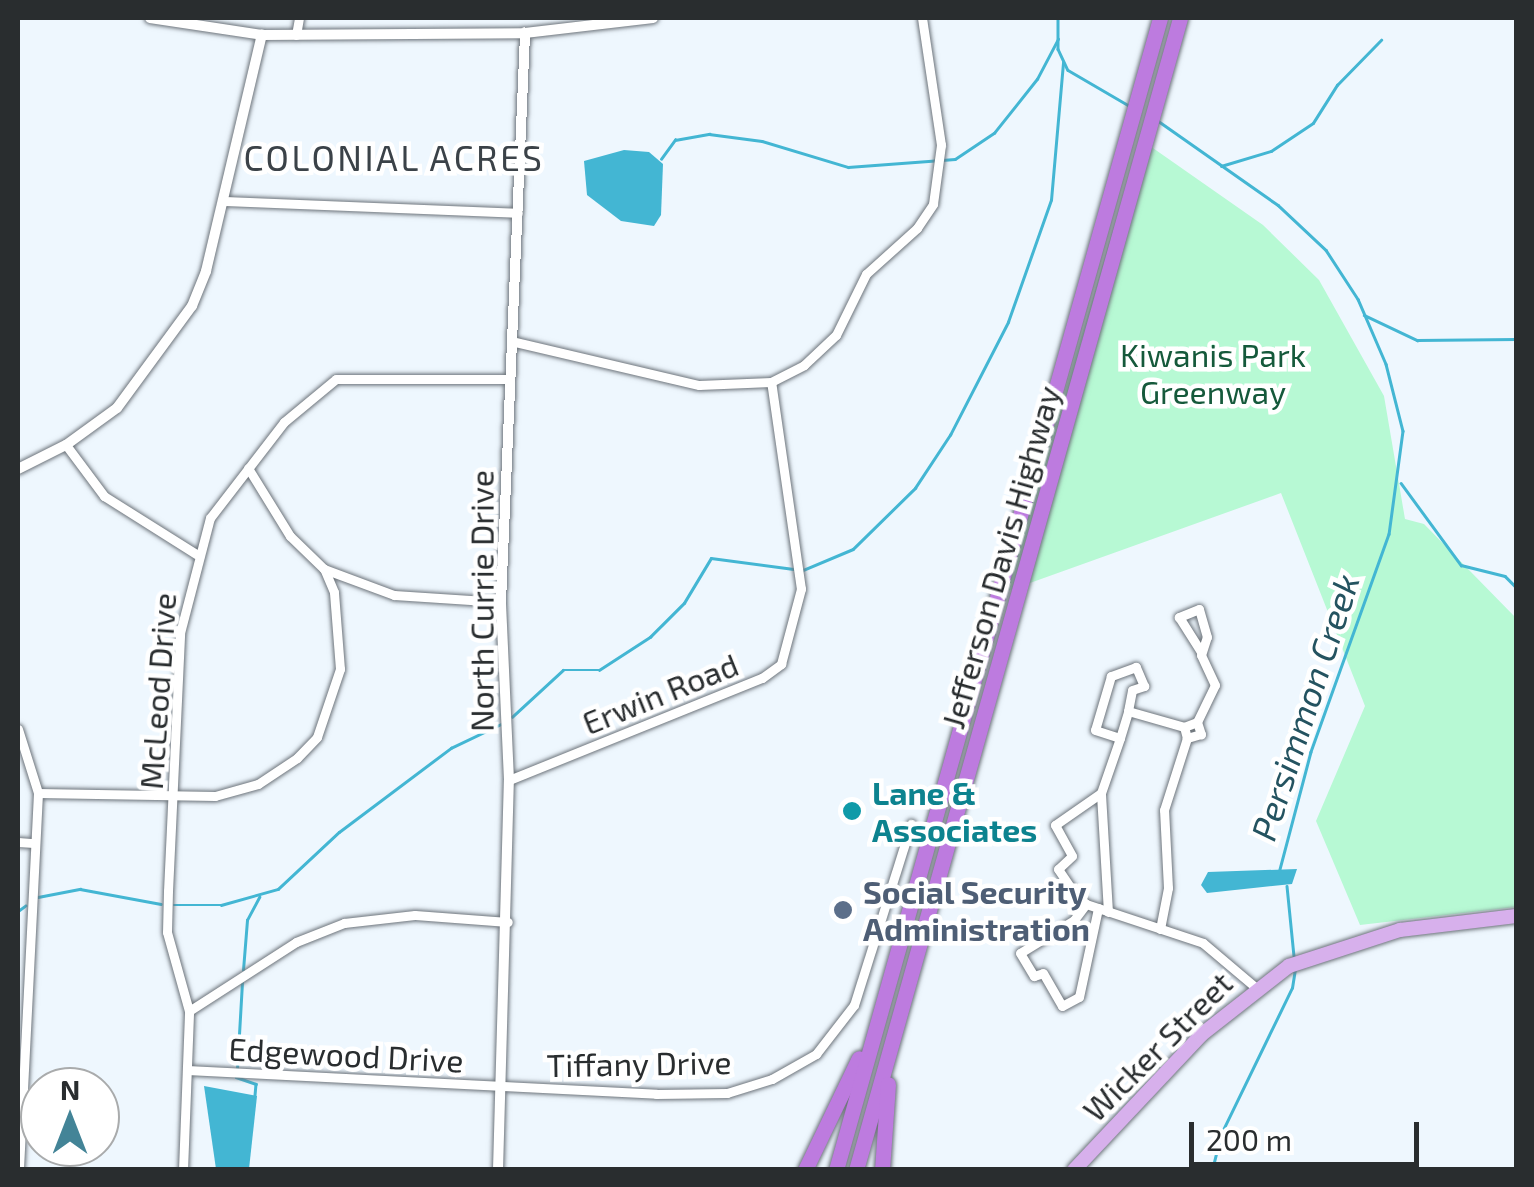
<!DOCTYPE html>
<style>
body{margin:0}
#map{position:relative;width:1534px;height:1187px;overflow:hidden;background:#eef7fe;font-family:"Exo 2",sans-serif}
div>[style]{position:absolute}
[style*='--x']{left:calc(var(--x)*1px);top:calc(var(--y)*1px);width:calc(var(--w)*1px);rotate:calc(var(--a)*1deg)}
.green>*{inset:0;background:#b7f9d4}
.water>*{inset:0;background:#43b6d3}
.stream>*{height:2.5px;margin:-1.25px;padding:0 1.25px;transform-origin:1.25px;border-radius:1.25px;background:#43b6d3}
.roads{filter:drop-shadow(0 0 2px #6d747b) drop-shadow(0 0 2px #6d747b)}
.minor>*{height:9px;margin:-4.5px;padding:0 4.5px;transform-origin:4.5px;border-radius:4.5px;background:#fff}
.tertiary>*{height:10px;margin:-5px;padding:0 5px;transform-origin:5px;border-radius:5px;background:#fff}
.primary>*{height:14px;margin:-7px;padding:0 7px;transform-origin:7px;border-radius:7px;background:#d7b0ec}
.motorway>*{height:15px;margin:-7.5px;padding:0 7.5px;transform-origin:7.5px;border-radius:7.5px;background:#bd7bdf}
.dots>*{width:28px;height:28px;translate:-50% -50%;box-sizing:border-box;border:5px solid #fff;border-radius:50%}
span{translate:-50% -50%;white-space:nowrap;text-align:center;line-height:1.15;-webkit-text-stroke:9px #fff;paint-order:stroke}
.park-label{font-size:32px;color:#15593b}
.street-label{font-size:32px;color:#292d2f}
.culture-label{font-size:32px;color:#0d838f;font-weight:700}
.left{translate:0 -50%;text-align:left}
.service-label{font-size:32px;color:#4e5e75;font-weight:700}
.neighbourhood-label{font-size:35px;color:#3b4248;letter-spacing:2.5px}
.water-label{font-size:35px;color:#245360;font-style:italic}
.frame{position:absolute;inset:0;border:20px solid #292d2f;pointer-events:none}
.north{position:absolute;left:20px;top:1067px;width:100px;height:100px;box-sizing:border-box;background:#fff;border:2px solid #a9abac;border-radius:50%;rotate:0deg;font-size:28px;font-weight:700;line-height:40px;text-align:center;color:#292d2f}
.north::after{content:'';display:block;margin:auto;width:35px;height:45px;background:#438497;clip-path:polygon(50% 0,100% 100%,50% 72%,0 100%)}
.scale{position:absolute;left:1189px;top:1122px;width:230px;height:45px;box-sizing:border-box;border:5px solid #292d2f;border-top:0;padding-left:12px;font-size:30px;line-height:35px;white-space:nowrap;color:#292d2f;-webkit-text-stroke:8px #fff;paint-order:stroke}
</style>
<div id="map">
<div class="green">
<div style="clip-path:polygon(1140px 139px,1263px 225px,1319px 280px,1384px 396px,1405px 519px,1424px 524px,1516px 618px,1516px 907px,1360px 925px,1316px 821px,1365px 706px,1281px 493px,1005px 592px)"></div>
</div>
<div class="water">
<div style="clip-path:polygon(624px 150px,649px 152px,663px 164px,661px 215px,654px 226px,621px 221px,587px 195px,584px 161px)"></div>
<div style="clip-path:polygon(1297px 869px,1292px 884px,1207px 893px,1201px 885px,1208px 872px)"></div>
<div style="clip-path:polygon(204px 1086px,257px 1096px,249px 1169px,216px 1169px)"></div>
</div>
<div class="stream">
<div style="--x:1058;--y:18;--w:31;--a:90"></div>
<div style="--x:1058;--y:49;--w:23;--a:65"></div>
<div style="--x:1068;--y:70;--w:69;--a:30.3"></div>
<div style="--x:1157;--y:120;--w:148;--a:35.1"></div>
<div style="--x:1278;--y:205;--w:66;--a:43.2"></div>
<div style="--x:1326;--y:250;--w:59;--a:56.9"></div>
<div style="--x:1358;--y:299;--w:71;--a:66.7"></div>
<div style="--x:1386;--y:364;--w:69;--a:75.8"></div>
<div style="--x:1403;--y:431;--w:104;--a:97.7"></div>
<div style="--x:1389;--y:534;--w:232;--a:109.7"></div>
<div style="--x:1311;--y:752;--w:121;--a:104.8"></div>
<div style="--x:661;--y:159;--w:24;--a:-54"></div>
<div style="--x:675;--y:140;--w:35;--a:-10"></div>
<div style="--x:709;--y:134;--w:53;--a:7.5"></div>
<div style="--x:762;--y:141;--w:90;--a:16.8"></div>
<div style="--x:848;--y:167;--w:107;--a:-4.3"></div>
<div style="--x:955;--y:159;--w:47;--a:-33.7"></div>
<div style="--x:994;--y:133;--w:69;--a:-51.5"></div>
<div style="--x:1037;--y:79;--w:45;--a:-62.3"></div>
<div style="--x:1221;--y:166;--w:52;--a:-16.7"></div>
<div style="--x:1271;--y:151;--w:50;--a:-33.7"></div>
<div style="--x:1313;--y:123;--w:45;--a:-57.7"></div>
<div style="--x:1337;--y:85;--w:63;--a:-45.6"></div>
<div style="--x:1364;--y:315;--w:59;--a:25.3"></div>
<div style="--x:1417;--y:340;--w:99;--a:-0.6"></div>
<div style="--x:1401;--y:483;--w:102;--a:53.8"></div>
<div style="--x:1461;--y:565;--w:45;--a:14"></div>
<div style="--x:1505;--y:576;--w:16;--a:45"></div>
<div style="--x:801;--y:571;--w:56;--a:-22.9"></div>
<div style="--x:853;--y:549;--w:87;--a:-44.5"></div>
<div style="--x:915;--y:488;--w:64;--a:-56.6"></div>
<div style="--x:950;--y:435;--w:127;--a:-62.8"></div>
<div style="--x:1008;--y:322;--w:129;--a:-70.6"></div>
<div style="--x:1051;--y:200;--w:138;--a:-85"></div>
<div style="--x:512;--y:717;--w:69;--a:-42.7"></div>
<div style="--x:563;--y:670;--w:36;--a:0"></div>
<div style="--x:599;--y:670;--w:61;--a:-32.9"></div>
<div style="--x:650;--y:637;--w:48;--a:-45"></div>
<div style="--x:684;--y:603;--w:52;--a:-59"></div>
<div style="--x:711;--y:558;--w:83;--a:7.6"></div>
<div style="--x:1287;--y:886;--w:70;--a:84.3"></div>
<div style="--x:38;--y:897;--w:43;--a:-10.8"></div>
<div style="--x:80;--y:889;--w:82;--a:10.5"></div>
<div style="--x:174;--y:905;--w:47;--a:0"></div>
<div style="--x:221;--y:905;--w:59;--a:-15.7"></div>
<div style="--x:278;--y:889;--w:83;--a:-43.1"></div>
<div style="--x:339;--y:832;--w:140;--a:-36.9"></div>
<div style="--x:451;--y:748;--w:55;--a:-25.6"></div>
<div style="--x:18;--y:911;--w:9;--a:-36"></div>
<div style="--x:243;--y:970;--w:50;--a:-85.4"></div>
<div style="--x:247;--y:920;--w:26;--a:-62"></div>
<div style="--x:237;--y:1069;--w:86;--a:-86.7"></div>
<div style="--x:236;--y:1077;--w:21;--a:19"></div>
<div style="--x:256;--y:1084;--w:12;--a:95"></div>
<div style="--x:1212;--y:1170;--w:37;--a:-76"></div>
<div style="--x:1221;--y:1134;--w:162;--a:-64.1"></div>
<div style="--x:1292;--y:988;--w:19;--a:-81"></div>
</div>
<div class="roads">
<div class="minor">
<div style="--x:296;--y:35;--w:17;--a:-80"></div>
<div style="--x:223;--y:201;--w:295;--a:2.3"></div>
<div style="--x:511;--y:341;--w:193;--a:13.2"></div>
<div style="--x:699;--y:385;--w:72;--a:-2.4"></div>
<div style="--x:771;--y:382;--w:37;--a:-27"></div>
<div style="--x:804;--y:365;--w:44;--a:-43.2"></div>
<div style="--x:836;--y:335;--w:68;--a:-63.8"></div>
<div style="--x:866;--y:274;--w:69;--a:-42"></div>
<div style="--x:917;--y:228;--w:29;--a:-56"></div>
<div style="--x:933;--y:204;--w:60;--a:-82.3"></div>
<div style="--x:941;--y:145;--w:128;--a:-98.5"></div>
<div style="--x:66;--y:445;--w:64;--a:53.3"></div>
<div style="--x:104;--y:496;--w:109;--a:32.2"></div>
<div style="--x:248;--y:468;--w:80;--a:58.3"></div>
<div style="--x:290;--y:536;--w:47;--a:44.1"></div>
<div style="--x:324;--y:569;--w:75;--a:20.4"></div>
<div style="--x:394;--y:595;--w:107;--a:3.7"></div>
<div style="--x:1128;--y:711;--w:58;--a:15.9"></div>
<div style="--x:1197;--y:722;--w:41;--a:-64.1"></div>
<div style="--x:1215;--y:685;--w:33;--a:-115"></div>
<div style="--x:1201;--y:655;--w:19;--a:-72"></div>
<div style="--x:1207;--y:637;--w:29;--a:-106"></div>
<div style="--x:1199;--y:609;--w:22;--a:158"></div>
<div style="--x:1179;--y:617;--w:41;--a:57.8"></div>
<div style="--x:18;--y:729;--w:67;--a:72.6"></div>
<div style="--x:38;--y:793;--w:377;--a:92.9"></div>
<div style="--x:509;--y:780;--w:273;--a:-22"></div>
<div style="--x:762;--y:678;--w:24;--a:-36"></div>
<div style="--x:781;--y:664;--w:78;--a:-75.1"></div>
<div style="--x:801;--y:589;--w:209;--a:-98.2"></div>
<div style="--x:38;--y:793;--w:177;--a:1"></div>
<div style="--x:215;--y:796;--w:45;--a:-15.6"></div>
<div style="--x:258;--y:784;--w:47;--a:-33.7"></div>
<div style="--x:297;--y:758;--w:29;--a:-46"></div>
<div style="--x:317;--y:737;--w:72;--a:-71.3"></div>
<div style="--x:340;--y:669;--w:77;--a:-94.5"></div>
<div style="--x:334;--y:592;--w:25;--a:-113"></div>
<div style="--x:1101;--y:793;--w:56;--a:145.2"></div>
<div style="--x:1055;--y:825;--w:35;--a:61"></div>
<div style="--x:1072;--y:856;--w:19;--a:137"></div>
<div style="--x:1058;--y:869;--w:30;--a:56"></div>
<div style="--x:1075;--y:894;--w:15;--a:42"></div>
<div style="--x:1086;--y:904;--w:123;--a:18.4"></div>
<div style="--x:1203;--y:943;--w:68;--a:40.2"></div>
<div style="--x:18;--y:842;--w:16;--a:4"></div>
<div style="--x:1086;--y:904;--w:20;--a:127"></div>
<div style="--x:1074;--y:920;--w:63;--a:148.6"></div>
<div style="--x:1020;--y:953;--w:27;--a:59"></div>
<div style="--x:1034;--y:976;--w:9;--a:-18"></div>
<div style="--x:1043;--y:973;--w:38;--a:60"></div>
<div style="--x:1062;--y:1006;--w:19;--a:-28"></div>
<div style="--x:1079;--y:997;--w:91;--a:-77.9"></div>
<div style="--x:1108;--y:912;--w:119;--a:-93.4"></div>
<div style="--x:1101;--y:793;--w:58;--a:-70.9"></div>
<div style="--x:1120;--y:738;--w:28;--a:-73"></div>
<div style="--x:1128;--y:711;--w:21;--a:-79"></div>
<div style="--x:1132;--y:690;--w:13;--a:-18"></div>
<div style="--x:1144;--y:686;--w:21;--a:-113"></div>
<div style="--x:1136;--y:667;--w:27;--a:160"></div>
<div style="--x:1111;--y:676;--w:56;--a:106.5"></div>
<div style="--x:1095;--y:730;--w:26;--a:18"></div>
<div style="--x:1160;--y:929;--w:42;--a:-79"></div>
<div style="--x:1168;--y:888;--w:78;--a:-92.9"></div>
<div style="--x:1164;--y:810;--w:76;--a:-72.3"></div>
<div style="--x:1187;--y:738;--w:11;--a:-105"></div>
<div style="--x:1184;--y:727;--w:14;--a:-21"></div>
<div style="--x:1197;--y:722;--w:13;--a:72"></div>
<div style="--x:1201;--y:734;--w:15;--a:164"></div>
<div style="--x:189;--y:1011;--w:127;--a:-32.8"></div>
<div style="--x:296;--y:942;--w:52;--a:-21.6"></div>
<div style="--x:344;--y:923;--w:71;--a:-6.4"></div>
<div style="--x:415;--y:915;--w:93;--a:4.3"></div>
<div style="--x:187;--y:1070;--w:470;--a:2.9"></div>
<div style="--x:656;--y:1094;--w:71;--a:-0.8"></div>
<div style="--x:727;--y:1093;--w:47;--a:-17.3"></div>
<div style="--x:772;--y:1079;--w:51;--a:-29.6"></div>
<div style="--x:816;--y:1054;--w:62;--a:-52.2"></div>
<div style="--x:854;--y:1005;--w:190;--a:-72.5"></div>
<div style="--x:183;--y:1170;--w:159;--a:-87.8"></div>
<div style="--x:189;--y:1011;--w:82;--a:-105.6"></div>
<div style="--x:167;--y:932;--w:41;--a:-88.6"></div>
<div style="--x:168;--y:891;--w:258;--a:-87.3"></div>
<div style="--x:180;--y:633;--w:119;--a:-75.4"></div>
<div style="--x:210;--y:518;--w:121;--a:-52.4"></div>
<div style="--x:284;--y:422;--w:67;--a:-39.6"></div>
<div style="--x:336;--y:379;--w:173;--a:0"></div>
</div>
<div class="tertiary">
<div style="--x:150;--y:18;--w:113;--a:8.6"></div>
<div style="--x:262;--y:35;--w:263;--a:-0.4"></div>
<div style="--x:525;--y:33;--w:129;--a:-6.7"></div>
<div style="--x:18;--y:469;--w:54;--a:-26.6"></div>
<div style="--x:66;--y:445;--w:63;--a:-36"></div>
<div style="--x:117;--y:408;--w:127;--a:-53.7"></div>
<div style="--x:192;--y:306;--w:38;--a:-68"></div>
<div style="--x:206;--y:271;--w:243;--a:-76.7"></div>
<div style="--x:498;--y:1170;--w:390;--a:-88.4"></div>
<div style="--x:509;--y:780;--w:178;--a:-92.6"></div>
<div style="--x:501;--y:602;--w:570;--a:-87.58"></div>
</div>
<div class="primary">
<div style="--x:1074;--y:1170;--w:185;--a:-46.7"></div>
<div style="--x:1201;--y:1035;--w:112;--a:-38.1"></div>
<div style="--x:1289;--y:966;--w:117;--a:-18"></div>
<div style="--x:1400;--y:930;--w:117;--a:-6.9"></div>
</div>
<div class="motorway">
<div style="--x:805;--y:1170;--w:124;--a:-64.3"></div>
<div style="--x:836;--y:1170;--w:1197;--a:-74.29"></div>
<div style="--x:856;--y:1170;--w:1197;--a:-74.29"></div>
<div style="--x:882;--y:1170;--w:86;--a:-86"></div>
</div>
</div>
<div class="dots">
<div style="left:852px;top:811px;background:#0f9aa8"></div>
<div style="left:843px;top:910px;background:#5c6f8a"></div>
</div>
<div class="park-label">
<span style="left:1213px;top:373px">Kiwanis Park<br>Greenway</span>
</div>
<div class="street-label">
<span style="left:1000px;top:557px;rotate:-74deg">Jefferson Davis Highway</span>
<span style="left:481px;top:601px;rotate:-90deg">North Currie Drive</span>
<span style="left:157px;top:691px;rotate:-86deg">McLeod Drive</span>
<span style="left:660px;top:693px;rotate:-22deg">Erwin Road</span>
<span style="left:1157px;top:1046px;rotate:-45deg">Wicker Street</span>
<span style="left:346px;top:1054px;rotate:3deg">Edgewood Drive</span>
<span style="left:639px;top:1063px;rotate:-1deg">Tiffany Drive</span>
</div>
<div class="culture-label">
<span class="left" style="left:872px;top:811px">Lane &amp;<br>Associates</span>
</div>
<div class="service-label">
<span class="left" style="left:863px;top:910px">Social Security<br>Administration</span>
</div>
<div class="neighbourhood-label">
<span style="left:394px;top:157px">COLONIAL ACRES</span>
</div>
<div class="water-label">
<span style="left:1304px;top:707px;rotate:-72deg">Persimmon Creek</span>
</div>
<div class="frame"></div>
<div class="north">N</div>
<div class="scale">200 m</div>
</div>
